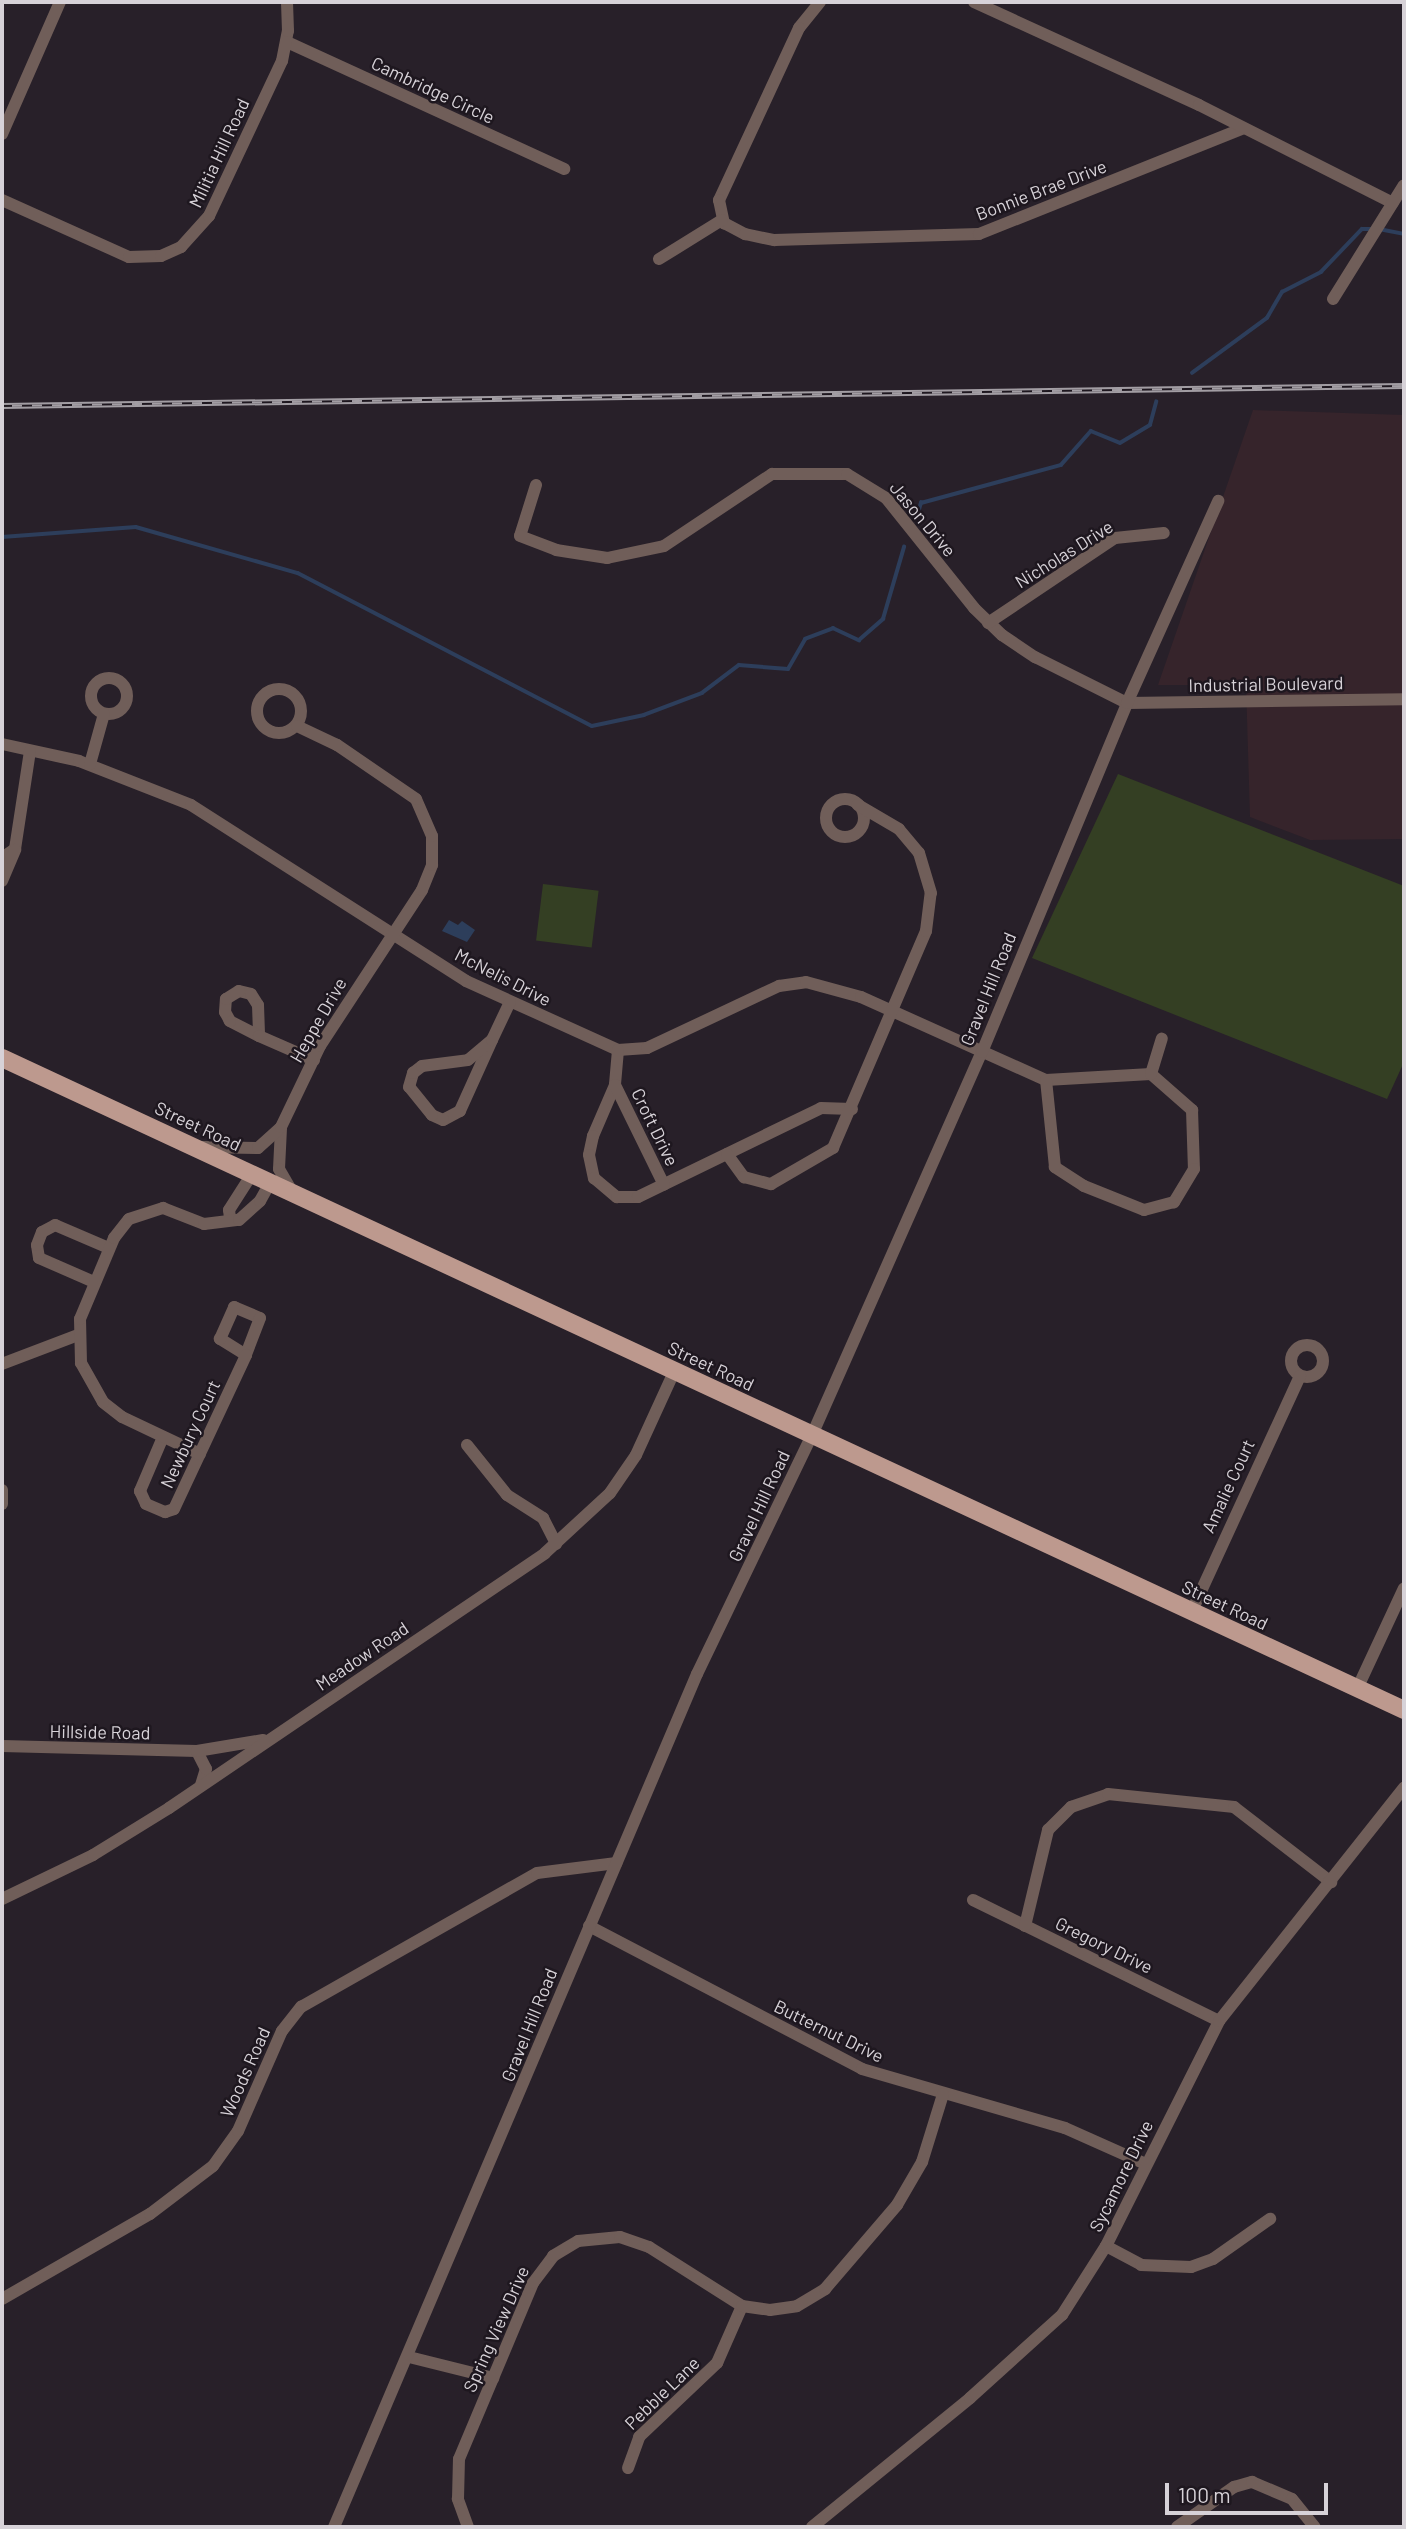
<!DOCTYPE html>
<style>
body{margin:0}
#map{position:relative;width:1406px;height:2529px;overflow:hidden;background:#282029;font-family:Barlow,sans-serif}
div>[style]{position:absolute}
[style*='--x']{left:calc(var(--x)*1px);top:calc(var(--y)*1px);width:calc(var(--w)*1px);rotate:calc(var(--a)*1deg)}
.industrial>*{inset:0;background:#36242b}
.green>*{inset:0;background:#343f23;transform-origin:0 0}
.water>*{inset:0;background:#2d3e5b}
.stream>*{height:3.5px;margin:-1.75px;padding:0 1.75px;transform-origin:1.75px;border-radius:1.75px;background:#2d3e5b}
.minor>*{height:12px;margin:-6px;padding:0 6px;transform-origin:6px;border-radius:6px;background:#705e59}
.minor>.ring{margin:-6px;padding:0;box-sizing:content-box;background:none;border:12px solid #705e59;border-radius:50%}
.primary>*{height:18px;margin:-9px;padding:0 9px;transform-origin:9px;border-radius:9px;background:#bd998e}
.rail>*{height:6px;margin-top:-3px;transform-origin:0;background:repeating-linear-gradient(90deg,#1e171f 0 10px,#a29da3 0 20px);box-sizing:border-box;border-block:2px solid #a29da3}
span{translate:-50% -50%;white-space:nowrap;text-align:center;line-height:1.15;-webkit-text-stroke:5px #1e171f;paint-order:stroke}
.street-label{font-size:18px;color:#d7d2d8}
.frame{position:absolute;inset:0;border:4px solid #d7d2d8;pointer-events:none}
.scale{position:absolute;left:1165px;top:2483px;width:163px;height:32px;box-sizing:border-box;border:4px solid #d7d2d8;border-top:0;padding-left:9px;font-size:21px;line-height:24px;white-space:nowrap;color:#d7d2d8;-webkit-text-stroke:5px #1e171f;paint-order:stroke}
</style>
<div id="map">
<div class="industrial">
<div style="clip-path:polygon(1253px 410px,1404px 415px,1404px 839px,1310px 840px,1250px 817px,1246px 685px,1158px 685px)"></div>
</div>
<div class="green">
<div style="clip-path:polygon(1118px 774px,1404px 886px,1404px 1062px,1387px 1099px,1032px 958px)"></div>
<div style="left:543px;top:884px;width:56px;height:57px;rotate:7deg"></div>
</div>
<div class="water">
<div style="clip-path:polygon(449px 920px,458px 925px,462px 921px,475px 930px,467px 942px,442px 931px)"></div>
</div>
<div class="stream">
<div style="--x:1379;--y:229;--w:25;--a:11"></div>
<div style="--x:1192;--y:373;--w:93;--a:-36.3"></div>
<div style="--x:1267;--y:318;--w:30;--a:-60"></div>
<div style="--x:1282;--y:292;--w:44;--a:-27.1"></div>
<div style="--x:1321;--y:272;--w:59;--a:-46.4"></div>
<div style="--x:1362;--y:229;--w:9;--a:0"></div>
<div style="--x:917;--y:516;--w:14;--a:-73"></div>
<div style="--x:921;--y:503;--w:145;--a:-15.2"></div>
<div style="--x:1061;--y:465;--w:45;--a:-48.6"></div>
<div style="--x:1091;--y:431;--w:31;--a:22"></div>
<div style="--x:1120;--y:443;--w:35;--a:-31"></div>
<div style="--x:1150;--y:425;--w:24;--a:-75"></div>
<div style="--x:2;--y:537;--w:134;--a:-4.3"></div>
<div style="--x:136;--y:527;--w:168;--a:15.9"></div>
<div style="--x:298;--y:573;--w:331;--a:27.5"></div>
<div style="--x:592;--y:726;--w:53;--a:-11.9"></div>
<div style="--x:644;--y:715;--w:62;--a:-20.8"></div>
<div style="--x:702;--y:693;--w:46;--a:-37.1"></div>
<div style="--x:739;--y:665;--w:49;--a:4.7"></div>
<div style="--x:788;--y:669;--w:34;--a:-60"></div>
<div style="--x:805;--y:639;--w:30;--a:-21"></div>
<div style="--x:833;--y:628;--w:29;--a:25"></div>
<div style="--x:859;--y:640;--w:32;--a:-41"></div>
<div style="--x:883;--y:619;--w:75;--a:-73.7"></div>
</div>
<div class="minor">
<div style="--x:820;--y:2;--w:33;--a:129"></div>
<div style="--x:799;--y:28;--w:190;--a:114.9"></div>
<div style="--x:719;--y:200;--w:24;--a:78"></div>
<div style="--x:724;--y:223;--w:24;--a:28"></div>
<div style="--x:745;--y:234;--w:30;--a:12"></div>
<div style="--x:774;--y:240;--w:205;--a:-1.7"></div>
<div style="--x:979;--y:234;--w:285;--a:-21.8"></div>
<div style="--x:974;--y:2;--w:247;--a:24.6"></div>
<div style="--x:1199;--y:105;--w:217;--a:26.8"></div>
<div style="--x:287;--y:42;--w:305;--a:24.6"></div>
<div style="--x:2;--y:134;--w:144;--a:-66.3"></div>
<div style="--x:2;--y:200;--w:139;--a:24.2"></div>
<div style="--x:129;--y:257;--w:32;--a:-2"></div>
<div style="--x:161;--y:256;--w:22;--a:-24"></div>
<div style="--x:181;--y:247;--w:42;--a:-47.9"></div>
<div style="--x:209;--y:216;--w:171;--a:-64.8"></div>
<div style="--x:282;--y:61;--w:31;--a:-79"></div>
<div style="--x:288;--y:31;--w:29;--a:-92"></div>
<div style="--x:659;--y:259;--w:74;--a:-31.8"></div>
<div style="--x:1333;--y:299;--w:134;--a:-58.1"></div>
<div style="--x:536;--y:485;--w:53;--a:107.4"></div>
<div style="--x:520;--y:536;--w:39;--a:21"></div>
<div style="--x:556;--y:550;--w:52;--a:8.9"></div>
<div style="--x:607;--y:558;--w:58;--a:-11.9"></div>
<div style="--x:664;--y:546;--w:130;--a:-33.7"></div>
<div style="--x:772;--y:474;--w:75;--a:0"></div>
<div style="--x:847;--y:474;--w:46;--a:31.6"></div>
<div style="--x:886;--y:498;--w:141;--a:51.3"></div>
<div style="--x:974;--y:608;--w:39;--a:44"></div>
<div style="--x:1002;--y:635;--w:40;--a:34"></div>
<div style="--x:1035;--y:657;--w:103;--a:26.6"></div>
<div style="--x:1127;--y:703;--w:277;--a:-0.8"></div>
<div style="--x:988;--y:623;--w:153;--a:-33.8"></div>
<div style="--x:1115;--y:538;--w:49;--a:-5.8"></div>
<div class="ring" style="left:91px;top:678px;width:24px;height:24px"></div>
<div class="ring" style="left:257px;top:689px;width:32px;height:32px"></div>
<div style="--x:2;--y:744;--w:79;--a:12.4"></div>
<div style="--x:79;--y:761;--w:120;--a:21.4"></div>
<div style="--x:191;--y:805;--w:326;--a:32.6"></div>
<div style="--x:466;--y:981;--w:167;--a:24.4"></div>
<div style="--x:618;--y:1050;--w:29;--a:-4"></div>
<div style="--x:647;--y:1048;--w:146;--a:-25.2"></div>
<div style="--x:779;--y:986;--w:27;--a:-8"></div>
<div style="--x:806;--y:982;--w:57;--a:15.3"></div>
<div style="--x:861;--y:997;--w:203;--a:24.2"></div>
<div style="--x:1046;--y:1080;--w:105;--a:-3.3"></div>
<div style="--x:1151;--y:1074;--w:55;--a:41.3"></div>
<div style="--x:1192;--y:1110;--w:59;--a:88.1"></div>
<div style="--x:1194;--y:1169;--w:39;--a:121"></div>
<div style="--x:1174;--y:1202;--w:31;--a:165"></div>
<div style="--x:1144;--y:1210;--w:65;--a:-158.2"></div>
<div style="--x:1084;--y:1186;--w:35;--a:-147"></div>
<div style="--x:1055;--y:1167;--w:87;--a:-95.9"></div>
<div style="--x:90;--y:764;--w:52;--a:-74.4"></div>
<div class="ring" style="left:826px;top:799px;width:26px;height:26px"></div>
<div style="--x:2;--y:858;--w:16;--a:-35"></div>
<div style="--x:15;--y:849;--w:99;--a:-81.3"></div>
<div style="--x:2;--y:881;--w:34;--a:-67"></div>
<div style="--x:239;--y:991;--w:12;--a:14"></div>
<div style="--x:251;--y:994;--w:13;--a:58"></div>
<div style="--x:258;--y:1005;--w:31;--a:88"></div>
<div style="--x:259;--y:1036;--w:33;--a:-153"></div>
<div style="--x:230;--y:1021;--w:10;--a:-119"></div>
<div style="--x:225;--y:1012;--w:13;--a:-86"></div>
<div style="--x:226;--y:999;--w:15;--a:-32"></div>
<div style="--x:259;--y:1036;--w:60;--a:23.6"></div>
<div style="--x:492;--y:1040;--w:78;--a:114.3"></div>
<div style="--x:460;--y:1111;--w:19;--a:152"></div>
<div style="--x:443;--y:1120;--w:12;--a:-156"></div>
<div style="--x:432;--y:1115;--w:36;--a:-129"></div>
<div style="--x:409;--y:1087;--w:15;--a:-74"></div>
<div style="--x:413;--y:1073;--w:11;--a:-38"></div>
<div style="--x:422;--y:1066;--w:46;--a:-7.4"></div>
<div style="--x:468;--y:1060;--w:31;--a:-40"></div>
<div style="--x:492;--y:1040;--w:42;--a:-64.7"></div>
<div style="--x:618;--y:1050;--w:35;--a:95"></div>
<div style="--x:615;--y:1085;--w:56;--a:113.3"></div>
<div style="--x:593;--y:1136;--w:19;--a:102"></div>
<div style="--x:589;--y:1155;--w:24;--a:78"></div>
<div style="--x:594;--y:1178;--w:30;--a:40"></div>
<div style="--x:617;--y:1197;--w:21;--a:0"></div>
<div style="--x:638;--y:1197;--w:203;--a:-25.9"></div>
<div style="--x:821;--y:1108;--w:31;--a:2"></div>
<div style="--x:1151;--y:1074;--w:37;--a:-73"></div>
<div style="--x:615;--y:1085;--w:111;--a:63.9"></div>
<div style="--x:281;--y:1128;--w:41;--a:92.8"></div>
<div style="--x:279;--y:1169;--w:24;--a:60"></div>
<div style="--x:202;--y:1147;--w:56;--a:1"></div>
<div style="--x:258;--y:1148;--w:31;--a:-42"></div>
<div style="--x:281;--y:1127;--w:90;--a:-64.3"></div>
<div style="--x:320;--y:1046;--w:186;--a:-56.8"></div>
<div style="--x:422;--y:890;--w:27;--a:-68"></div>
<div style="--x:432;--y:865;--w:29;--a:-90"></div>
<div style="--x:432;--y:836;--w:40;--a:-113.4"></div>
<div style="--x:416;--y:799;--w:96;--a:-145.6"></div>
<div style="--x:337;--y:745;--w:44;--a:-154.6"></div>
<div style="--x:727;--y:1154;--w:29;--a:54"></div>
<div style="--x:744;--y:1177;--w:28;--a:15"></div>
<div style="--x:771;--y:1184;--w:72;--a:-30.1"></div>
<div style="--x:833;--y:1148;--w:236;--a:-66.8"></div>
<div style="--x:926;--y:931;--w:38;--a:-83"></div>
<div style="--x:931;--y:893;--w:42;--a:-106.7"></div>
<div style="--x:919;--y:853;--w:31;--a:-130"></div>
<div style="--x:899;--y:829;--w:48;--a:-149.7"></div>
<div style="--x:230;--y:1218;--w:8;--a:-97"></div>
<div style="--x:229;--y:1210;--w:43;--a:-57.4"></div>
<div style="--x:94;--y:1282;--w:60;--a:-156.4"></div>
<div style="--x:39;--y:1258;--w:13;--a:-99"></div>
<div style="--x:37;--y:1245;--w:14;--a:-69"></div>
<div style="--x:42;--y:1232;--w:15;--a:-28"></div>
<div style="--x:55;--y:1225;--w:59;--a:23.1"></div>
<div style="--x:234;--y:1307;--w:28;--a:23"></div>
<div style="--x:260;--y:1318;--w:40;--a:111"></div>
<div style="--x:246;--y:1355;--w:31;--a:-148"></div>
<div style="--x:220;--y:1339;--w:35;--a:-66"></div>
<div class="ring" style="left:1291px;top:1345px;width:20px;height:20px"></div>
<div style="--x:2;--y:1364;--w:81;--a:-20.9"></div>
<div style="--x:163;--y:1437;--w:59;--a:113.1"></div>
<div style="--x:140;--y:1491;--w:14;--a:65"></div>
<div style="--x:146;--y:1504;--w:21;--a:23"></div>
<div style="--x:165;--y:1512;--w:9;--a:-18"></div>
<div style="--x:174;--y:1509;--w:170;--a:-64.9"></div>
<div style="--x:467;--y:1445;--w:64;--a:51.3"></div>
<div style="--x:507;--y:1495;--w:43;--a:32.6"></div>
<div style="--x:543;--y:1518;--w:29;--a:63"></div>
<div style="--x:200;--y:1454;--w:86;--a:-154.6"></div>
<div style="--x:122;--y:1417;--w:24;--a:-142"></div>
<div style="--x:103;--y:1402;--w:45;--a:-119.4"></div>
<div style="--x:81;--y:1363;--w:44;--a:-91.3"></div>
<div style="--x:80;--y:1319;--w:88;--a:-67.2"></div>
<div style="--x:114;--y:1238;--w:24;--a:-52"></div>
<div style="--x:129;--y:1219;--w:36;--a:-18"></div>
<div style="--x:163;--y:1208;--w:44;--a:21.3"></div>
<div style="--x:204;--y:1224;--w:35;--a:-7"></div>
<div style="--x:239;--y:1220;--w:28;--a:-42"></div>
<div style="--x:260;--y:1201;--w:21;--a:-61"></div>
<div style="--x:2;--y:1490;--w:14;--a:90"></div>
<div style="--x:1191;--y:1613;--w:261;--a:-65.3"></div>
<div style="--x:1357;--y:1689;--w:111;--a:-65"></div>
<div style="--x:2;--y:1746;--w:195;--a:1.5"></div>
<div style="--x:201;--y:1785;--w:17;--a:-73"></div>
<div style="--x:206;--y:1769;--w:20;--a:-117"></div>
<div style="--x:197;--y:1751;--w:67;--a:-9.5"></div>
<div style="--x:2;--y:1899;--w:101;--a:-25.8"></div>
<div style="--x:93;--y:1855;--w:89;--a:-31.7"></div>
<div style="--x:169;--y:1808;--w:454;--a:-34.1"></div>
<div style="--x:545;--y:1553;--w:88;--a:-42.7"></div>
<div style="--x:610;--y:1493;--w:46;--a:-55.6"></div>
<div style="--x:636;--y:1455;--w:91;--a:-65.4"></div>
<div style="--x:973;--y:1900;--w:274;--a:26.2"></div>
<div style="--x:589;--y:1926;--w:308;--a:27.6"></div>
<div style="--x:862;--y:2069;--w:211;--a:16.2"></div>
<div style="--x:1065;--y:2128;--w:89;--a:24"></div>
<div style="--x:1025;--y:1926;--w:99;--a:-76.5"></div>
<div style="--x:1048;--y:1830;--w:33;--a:-45"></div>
<div style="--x:1071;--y:1807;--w:39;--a:-19"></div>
<div style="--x:1108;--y:1794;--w:127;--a:5.9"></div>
<div style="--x:1234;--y:1807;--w:123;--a:37.7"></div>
<div style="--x:1106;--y:2246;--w:40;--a:28"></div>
<div style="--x:1141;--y:2265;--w:50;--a:2.3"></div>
<div style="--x:1191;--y:2267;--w:23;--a:-20"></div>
<div style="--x:1213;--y:2259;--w:70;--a:-35.1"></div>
<div style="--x:2;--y:2299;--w:171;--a:-29.9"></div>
<div style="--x:150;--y:2214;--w:79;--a:-37.3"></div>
<div style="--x:213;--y:2166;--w:43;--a:-54.5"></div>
<div style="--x:238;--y:2131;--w:109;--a:-66.3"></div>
<div style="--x:282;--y:2031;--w:31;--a:-52"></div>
<div style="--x:301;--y:2007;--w:271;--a:-29.6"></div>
<div style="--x:537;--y:1873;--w:80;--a:-7.2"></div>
<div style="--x:409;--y:2357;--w:87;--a:14"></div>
<div style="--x:628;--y:2468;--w:33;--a:-70"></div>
<div style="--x:639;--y:2437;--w:108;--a:-43.5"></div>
<div style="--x:717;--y:2363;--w:62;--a:-66.3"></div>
<div style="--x:334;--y:2527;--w:927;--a:-66.95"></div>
<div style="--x:697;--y:1674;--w:265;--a:-64.3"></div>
<div style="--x:812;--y:1435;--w:419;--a:-66.1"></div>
<div style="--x:982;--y:1052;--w:378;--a:-67.4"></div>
<div style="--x:1127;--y:703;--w:222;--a:-65.7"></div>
<div style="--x:468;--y:2527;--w:30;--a:-110"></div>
<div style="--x:458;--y:2499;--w:40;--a:-88.6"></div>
<div style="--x:459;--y:2459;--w:191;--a:-67.2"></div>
<div style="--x:533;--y:2283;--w:34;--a:-53"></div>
<div style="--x:553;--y:2256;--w:29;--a:-31"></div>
<div style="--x:578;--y:2241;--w:42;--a:-5.4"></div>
<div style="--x:620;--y:2237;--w:31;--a:19"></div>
<div style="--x:649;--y:2247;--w:110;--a:32.4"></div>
<div style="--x:742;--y:2306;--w:28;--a:8"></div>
<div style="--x:770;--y:2310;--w:27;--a:-8"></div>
<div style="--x:797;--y:2306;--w:33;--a:-31"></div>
<div style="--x:825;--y:2289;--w:111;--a:-49.4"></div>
<div style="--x:897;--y:2205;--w:50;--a:-59.8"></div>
<div style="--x:922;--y:2162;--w:71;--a:-72.8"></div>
<div style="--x:812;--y:2527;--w:204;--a:-39.2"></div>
<div style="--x:970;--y:2398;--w:124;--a:-42.1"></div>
<div style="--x:1062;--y:2315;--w:82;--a:-57.5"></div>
<div style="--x:1106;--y:2246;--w:252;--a:-63.3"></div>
<div style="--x:1219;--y:2021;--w:298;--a:-51.6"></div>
<div style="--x:1177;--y:2527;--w:70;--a:-35.1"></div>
<div style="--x:1234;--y:2487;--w:19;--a:-16"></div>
<div style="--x:1252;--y:2482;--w:43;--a:23"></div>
<div style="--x:1292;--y:2499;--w:36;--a:51"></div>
</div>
<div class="primary">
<div style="--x:2;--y:1058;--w:1546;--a:24.94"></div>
</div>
<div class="rail">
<div style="--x:2;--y:406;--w:1402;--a:-0.82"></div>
</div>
<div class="street-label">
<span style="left:433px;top:90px;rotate:25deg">Cambridge Circle</span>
<span style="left:219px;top:153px;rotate:-65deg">Militia Hill Road</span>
<span style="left:1041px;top:190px;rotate:-21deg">Bonnie Brae Drive</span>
<span style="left:923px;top:519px;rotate:50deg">Jason Drive</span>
<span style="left:1064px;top:554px;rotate:-32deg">Nicholas Drive</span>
<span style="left:1266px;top:684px;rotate:-1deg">Industrial Boulevard</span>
<span style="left:503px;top:977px;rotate:27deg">McNelis Drive</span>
<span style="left:988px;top:989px;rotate:-68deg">Gravel Hill Road</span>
<span style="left:318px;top:1020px;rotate:-60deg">Heppe Drive</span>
<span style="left:198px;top:1126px;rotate:25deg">Street Road</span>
<span style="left:655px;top:1127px;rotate:64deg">Croft Drive</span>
<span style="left:711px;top:1366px;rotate:25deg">Street Road</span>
<span style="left:190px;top:1434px;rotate:-65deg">Newbury Court</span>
<span style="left:1228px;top:1486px;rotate:-65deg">Amalie Court</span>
<span style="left:759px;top:1506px;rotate:-65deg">Gravel Hill Road</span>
<span style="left:1225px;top:1605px;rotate:25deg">Street Road</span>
<span style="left:362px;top:1656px;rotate:-34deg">Meadow Road</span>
<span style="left:100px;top:1732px;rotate:1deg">Hillside Road</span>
<span style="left:1104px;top:1945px;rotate:26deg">Gregory Drive</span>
<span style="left:529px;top:2025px;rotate:-68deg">Gravel Hill Road</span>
<span style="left:829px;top:2031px;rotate:26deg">Butternut Drive</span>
<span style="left:245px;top:2072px;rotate:-66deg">Woods Road</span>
<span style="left:1121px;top:2176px;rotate:-64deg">Sycamore Drive</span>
<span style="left:496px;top:2329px;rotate:-66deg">Spring View Drive</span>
<span style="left:662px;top:2393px;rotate:-44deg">Pebble Lane</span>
</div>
<div class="frame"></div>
<div class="scale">100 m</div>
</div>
